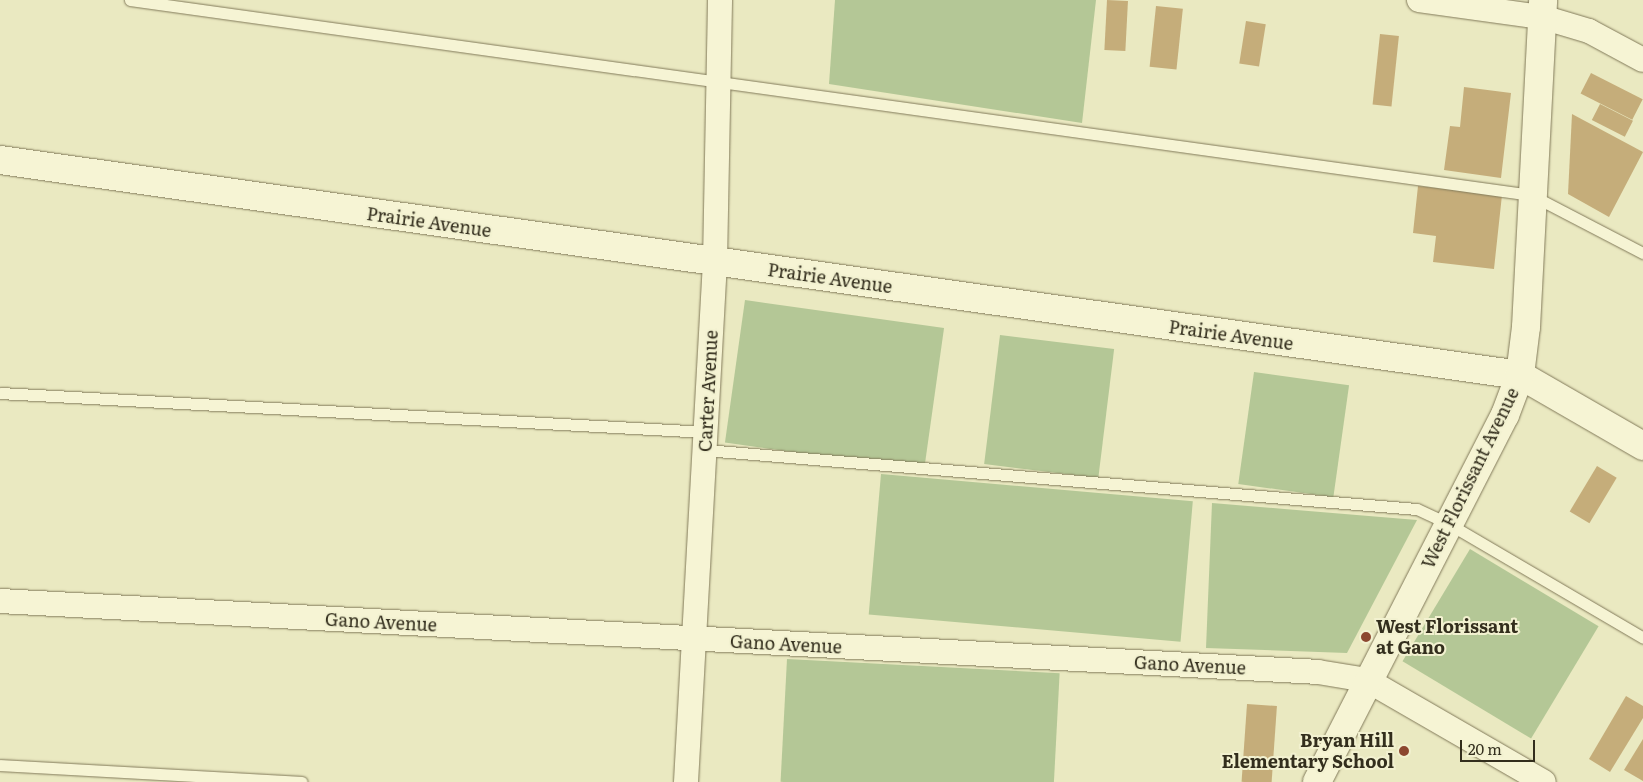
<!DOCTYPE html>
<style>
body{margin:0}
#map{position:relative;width:1643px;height:782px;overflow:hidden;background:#eae9c1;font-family:Literata,serif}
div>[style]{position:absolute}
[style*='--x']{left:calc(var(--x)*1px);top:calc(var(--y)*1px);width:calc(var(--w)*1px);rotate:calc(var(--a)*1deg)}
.green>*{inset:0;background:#b4c796;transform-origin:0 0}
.building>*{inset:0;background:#c5ad7a;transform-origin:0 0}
.roads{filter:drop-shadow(0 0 1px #827a5a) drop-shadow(0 0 1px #827a5a)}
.service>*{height:11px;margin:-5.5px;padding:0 5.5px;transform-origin:5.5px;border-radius:5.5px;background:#f6f4d4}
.minor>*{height:24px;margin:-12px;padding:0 12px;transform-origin:12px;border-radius:12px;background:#f6f4d4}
.tertiary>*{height:28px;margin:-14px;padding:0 14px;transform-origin:14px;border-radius:14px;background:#f6f4d4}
.secondary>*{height:28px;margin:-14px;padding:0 14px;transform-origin:14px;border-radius:14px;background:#f6f4d4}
.dots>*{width:14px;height:14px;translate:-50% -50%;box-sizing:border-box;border:2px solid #f2f1d0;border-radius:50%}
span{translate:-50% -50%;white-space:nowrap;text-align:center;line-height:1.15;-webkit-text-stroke:4px #f2f1d0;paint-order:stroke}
.street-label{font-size:18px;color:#332e1d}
.poi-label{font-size:18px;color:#332e1d;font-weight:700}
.left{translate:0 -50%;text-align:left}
.right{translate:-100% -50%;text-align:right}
.scale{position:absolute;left:1460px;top:740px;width:75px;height:22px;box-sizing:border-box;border:2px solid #332e1d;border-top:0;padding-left:6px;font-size:15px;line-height:18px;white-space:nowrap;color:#332e1d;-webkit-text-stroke:4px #f2f1d0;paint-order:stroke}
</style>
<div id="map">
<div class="green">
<div style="clip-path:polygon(835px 0,1096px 0,1082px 123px,829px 84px)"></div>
<div style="left:745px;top:300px;width:201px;height:144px;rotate:8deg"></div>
<div style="left:1000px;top:335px;width:115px;height:130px;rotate:7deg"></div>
<div style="left:1254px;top:372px;width:96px;height:113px;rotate:8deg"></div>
<div style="left:881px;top:474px;width:313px;height:141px;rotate:5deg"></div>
<div style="clip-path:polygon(1212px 503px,1417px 520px,1347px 653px,1206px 648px)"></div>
<div style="left:1470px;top:549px;width:150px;height:131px;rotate:31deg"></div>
<div style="left:787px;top:659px;width:273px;height:123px;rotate:3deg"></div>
</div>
<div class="building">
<div style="left:1107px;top:0;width:21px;height:50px;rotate:3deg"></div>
<div style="left:1156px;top:6px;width:27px;height:61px;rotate:6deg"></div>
<div style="left:1246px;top:21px;width:20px;height:43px;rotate:9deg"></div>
<div style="left:1380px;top:34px;width:19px;height:71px;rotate:6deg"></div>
<div style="left:1591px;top:73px;width:58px;height:23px;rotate:27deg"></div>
<div style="clip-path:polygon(1464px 87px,1511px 93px,1501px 178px,1444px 170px,1450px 126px,1460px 127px)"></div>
<div style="left:1600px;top:104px;width:37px;height:18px;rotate:27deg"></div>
<div style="clip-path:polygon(1572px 114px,1643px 152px,1609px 217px,1568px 194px)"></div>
<div style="clip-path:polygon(1418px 186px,1502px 195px,1494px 269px,1433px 262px,1436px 236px,1413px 233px)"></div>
<div style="left:1597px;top:466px;width:23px;height:53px;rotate:31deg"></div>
<div style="clip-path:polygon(1626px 696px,1643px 706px,1643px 718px,1610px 772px,1589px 759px)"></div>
<div style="left:1247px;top:704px;width:30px;height:78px;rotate:4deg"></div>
<div style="clip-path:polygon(1643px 739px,1643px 781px,1624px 770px)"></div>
</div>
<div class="roads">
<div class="service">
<div style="--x:130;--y:0;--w:1415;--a:7.92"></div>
<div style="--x:1531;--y:195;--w:126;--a:27.4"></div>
<div style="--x:0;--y:393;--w:707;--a:3.16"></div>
<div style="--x:705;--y:450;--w:714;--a:4.74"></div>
<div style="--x:1417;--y:509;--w:35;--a:25"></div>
<div style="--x:1449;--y:524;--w:225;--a:30.4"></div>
<div style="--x:0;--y:765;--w:302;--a:3.2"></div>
</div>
<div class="minor">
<div style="--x:1419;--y:0;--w:124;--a:7.9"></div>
<div style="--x:1542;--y:17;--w:49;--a:16.6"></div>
<div style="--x:1589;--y:31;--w:61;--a:28.2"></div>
<div style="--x:0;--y:601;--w:1320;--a:3.08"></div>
<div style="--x:1318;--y:672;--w:50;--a:9.3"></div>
<div style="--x:1367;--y:680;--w:204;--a:30"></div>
<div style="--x:686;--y:782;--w:521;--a:-86.81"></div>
<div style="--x:715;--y:262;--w:262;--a:-88.9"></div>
</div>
<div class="tertiary">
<div style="--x:0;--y:160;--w:1535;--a:8.05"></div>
<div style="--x:1520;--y:375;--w:142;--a:30"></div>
</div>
<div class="secondary">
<div style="--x:1317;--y:782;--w:412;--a:-62.9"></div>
<div style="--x:1505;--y:415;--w:43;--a:-69.4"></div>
<div style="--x:1520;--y:375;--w:48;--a:-82.9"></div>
<div style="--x:1526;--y:327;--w:327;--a:-87"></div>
</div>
</div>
<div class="dots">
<div style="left:1366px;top:637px;background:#8c472f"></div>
<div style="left:1404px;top:751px;background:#8c472f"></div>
</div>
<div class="street-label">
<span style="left:429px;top:222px;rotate:8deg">Prairie Avenue</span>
<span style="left:830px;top:278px;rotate:8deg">Prairie Avenue</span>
<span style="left:1231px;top:335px;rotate:8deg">Prairie Avenue</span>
<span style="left:708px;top:391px;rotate:-87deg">Carter Avenue</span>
<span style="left:1470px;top:478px;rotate:-64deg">West Florissant Avenue</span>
<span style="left:381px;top:622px;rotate:3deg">Gano Avenue</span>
<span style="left:786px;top:644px;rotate:3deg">Gano Avenue</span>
<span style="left:1190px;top:665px;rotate:3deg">Gano Avenue</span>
</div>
<div class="poi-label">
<span class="left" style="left:1376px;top:637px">West Florissant<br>at Gano</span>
<span class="right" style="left:1394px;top:751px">Bryan Hill<br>Elementary School</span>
</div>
<div class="scale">20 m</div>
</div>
